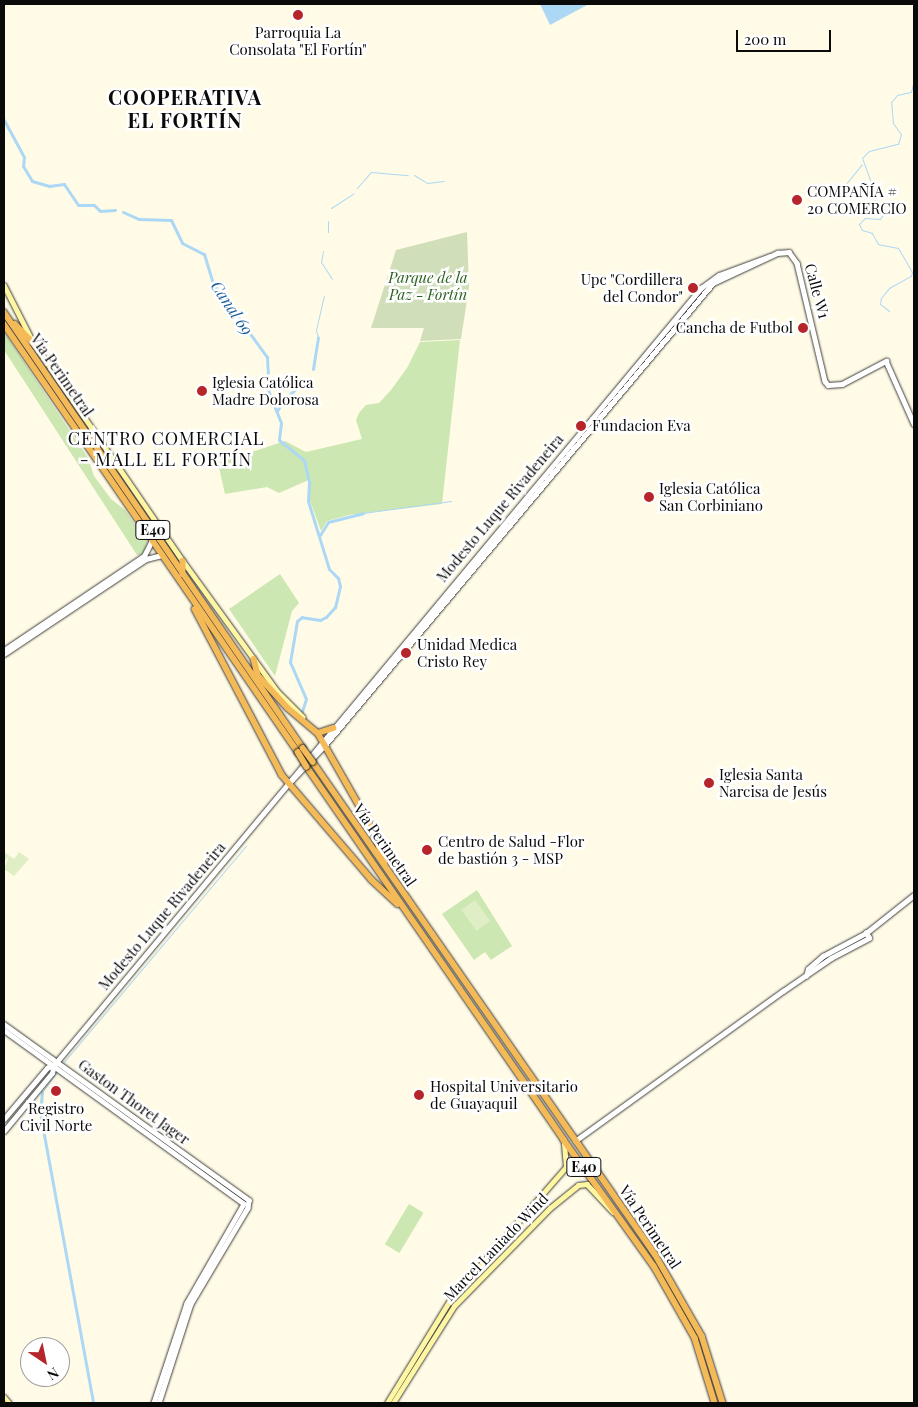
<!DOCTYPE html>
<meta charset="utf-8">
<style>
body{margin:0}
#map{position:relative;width:918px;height:1407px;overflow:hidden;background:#fffbe6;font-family:"Playfair Display",serif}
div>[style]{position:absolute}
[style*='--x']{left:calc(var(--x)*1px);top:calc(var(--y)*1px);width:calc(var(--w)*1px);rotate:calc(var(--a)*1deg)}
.green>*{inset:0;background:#cce7b2;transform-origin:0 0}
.cemetery>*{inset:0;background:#d1deba}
.pitch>*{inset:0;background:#dfeec4;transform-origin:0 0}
.water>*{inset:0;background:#acd8f5}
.stream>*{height:1px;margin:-0.5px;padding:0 0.5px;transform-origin:0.5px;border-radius:0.5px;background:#acd8f5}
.canal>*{height:3px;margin:-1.5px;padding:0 1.5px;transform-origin:1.5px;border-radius:1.5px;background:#acd8f5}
.roads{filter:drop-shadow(0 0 1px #3d3d3d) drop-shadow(0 0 1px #3d3d3d)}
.tertiary>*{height:4.5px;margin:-2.25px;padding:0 2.25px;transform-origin:2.25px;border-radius:2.25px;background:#fff}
.secondary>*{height:4.5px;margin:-2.25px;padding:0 2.25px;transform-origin:2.25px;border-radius:2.25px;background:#fef6a2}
.primary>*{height:5px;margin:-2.5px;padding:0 2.5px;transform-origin:2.5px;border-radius:2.5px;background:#f7d55e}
.trunk>*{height:5.5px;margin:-2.75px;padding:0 2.75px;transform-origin:2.75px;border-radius:2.75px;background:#f4ba58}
.bridges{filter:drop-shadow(0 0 1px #1b1b1b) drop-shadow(0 0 1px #1b1b1b)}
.trunk-bridge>*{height:5.5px;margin:-2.75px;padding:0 2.75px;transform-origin:2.75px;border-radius:2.75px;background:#f4ba58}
.dots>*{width:14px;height:14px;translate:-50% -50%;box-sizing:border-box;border:2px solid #fff;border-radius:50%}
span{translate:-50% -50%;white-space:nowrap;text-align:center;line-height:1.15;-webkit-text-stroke:5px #fff;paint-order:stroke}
.shield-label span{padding:1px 4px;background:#fff;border:1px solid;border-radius:4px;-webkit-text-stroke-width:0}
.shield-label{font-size:14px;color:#0a0a0a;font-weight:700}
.poi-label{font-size:15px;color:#0a0a0a}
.left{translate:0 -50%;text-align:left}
.right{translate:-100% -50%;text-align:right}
.park-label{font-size:15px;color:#295f1c;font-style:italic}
.street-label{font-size:15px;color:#0a0a0a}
.water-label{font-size:16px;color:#175c98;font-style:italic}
.quarter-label{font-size:18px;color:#0a0a0a;letter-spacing:1px}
.district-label{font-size:20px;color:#0a0a0a;font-weight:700;letter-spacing:1px}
.frame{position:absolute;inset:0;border:5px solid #0a0a0a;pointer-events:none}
.north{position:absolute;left:20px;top:1337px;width:50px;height:50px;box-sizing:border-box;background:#fff;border:1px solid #9d9d9d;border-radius:50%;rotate:146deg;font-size:14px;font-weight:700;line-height:20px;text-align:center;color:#0a0a0a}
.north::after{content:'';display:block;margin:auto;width:18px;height:22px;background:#b62529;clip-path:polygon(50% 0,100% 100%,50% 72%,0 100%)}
.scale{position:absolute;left:736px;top:30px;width:95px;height:22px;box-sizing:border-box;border:2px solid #0a0a0a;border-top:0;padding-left:6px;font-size:15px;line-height:18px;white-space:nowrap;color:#0a0a0a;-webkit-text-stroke:4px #fff;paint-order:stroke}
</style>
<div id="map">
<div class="green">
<div style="clip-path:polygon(4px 332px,88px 458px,94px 476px,111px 499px,125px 510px,147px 542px,146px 550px,140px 555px,137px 555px,4px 350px)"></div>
<div style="clip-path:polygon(460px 340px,442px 504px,349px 515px,327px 521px,321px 531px,309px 498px,311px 479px,279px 493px,267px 487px,225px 494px,218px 463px,285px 441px,306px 452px,362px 439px,356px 420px,359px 413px,366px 405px,379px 403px,391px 390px,407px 368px,420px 342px)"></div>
<div style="clip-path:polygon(280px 574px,299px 603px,292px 611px,275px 676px,229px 609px)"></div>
<div style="clip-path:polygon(477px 890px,512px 946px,491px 960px,485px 952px,474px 960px,442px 914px)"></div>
<div style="left:409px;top:1204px;width:17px;height:47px;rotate:31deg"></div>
</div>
<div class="cemetery">
<div style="clip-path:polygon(467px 232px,469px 287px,461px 339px,420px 341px,424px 328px,371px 328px,396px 250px)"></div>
</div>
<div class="pitch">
<div style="clip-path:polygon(4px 852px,14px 859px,19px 852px,29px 859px,14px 876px,4px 869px,9px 856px,4px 862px)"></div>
<div style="left:475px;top:900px;width:26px;height:17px;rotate:54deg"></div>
</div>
<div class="water">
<div style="clip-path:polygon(540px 4px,589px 4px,550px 25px)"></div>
</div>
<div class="stream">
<div style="--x:414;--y:175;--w:15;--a:32"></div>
<div style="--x:427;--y:183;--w:17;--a:-7"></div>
<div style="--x:357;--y:188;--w:21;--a:-49"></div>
<div style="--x:371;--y:172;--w:37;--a:5"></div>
<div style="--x:841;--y:190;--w:33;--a:-51"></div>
<div style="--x:331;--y:208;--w:27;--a:-33"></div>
<div style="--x:328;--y:232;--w:11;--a:-90"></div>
<div style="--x:323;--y:251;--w:11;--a:100"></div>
<div style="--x:321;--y:262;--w:20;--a:57"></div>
<div style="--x:889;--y:311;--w:11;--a:-142"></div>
<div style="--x:880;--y:304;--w:6;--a:-81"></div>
<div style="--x:881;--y:298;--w:13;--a:-51"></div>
<div style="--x:889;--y:288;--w:25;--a:-29"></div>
<div style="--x:911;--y:276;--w:4;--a:-76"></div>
<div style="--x:912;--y:272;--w:28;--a:-120"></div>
<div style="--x:898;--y:248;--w:20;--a:-169"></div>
<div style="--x:878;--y:244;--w:13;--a:-119"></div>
<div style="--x:872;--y:233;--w:10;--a:-163"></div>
<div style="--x:862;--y:230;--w:7;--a:-117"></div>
<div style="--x:859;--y:224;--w:8;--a:-45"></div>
<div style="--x:865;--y:218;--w:15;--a:4"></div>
<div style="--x:880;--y:219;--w:5;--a:-53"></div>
<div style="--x:883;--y:215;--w:21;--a:-119"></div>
<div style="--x:873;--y:197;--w:9;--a:-90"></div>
<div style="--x:873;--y:188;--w:32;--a:-110"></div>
<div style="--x:862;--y:158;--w:10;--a:-45"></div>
<div style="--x:869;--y:151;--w:30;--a:-14"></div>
<div style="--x:898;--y:144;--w:10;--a:-73"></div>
<div style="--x:901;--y:134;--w:14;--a:-126"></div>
<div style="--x:893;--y:123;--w:21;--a:-95"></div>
<div style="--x:891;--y:102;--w:9;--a:-49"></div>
<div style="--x:897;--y:95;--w:14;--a:-12"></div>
<div style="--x:911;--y:92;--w:12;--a:-76"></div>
<div style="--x:318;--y:337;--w:7;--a:-106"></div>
<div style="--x:316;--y:330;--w:35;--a:-77"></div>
<div style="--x:363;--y:513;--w:89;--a:-7.8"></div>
<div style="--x:63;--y:1063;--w:284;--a:-49.9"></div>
<div style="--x:42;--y:1092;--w:32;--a:-54"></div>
</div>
<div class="canal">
<div style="--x:4;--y:120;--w:42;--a:61.6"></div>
<div style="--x:24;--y:157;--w:9;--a:96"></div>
<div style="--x:23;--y:166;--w:17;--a:59"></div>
<div style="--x:32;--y:181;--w:18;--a:16"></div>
<div style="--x:49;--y:186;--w:15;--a:-8"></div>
<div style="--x:64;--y:184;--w:25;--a:56"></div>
<div style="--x:78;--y:205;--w:16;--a:0"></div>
<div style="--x:94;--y:205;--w:8;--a:45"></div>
<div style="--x:100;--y:211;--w:15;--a:-4"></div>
<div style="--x:123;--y:212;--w:17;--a:24"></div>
<div style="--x:139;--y:219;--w:32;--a:2"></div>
<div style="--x:171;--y:220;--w:25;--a:64"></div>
<div style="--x:182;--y:243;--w:25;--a:27"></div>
<div style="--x:204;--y:254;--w:30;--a:73"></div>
<div style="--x:213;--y:283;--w:92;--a:53.9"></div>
<div style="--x:267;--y:357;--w:36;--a:87"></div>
<div style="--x:269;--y:393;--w:32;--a:68"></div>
<div style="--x:281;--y:423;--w:17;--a:97"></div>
<div style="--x:279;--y:440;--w:32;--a:39"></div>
<div style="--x:304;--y:460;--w:23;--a:77"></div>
<div style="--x:309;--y:482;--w:19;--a:93"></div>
<div style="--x:308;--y:501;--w:71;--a:72.8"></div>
<div style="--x:329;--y:569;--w:13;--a:45"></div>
<div style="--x:338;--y:578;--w:8;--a:76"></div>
<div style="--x:340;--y:586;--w:22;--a:103"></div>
<div style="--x:335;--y:607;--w:13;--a:132"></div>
<div style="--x:326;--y:617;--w:7;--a:153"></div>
<div style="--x:320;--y:620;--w:18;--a:-171"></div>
<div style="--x:302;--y:617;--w:6;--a:141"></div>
<div style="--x:297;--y:621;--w:42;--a:99.7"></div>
<div style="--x:290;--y:662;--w:40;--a:66.6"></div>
<div style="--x:306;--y:699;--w:13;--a:108"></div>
<div style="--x:313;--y:369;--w:32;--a:-81"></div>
<div style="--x:277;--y:411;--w:10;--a:-61"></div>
<div style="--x:282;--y:402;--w:28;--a:-44"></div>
<div style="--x:320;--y:535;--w:15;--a:-58"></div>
<div style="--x:328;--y:522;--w:36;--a:-14"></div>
<div style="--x:42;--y:1092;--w:21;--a:95"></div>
<div style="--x:40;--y:1113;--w:295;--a:79.6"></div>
</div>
<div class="roads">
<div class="tertiary">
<div style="--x:4;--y:650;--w:169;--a:-33.9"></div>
<div style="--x:144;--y:556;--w:18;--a:-63"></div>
<div style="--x:4;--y:654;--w:171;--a:-33.8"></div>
<div style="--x:146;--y:559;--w:16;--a:-14"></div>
<div style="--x:290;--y:782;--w:51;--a:-46.6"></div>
<div style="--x:325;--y:745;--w:603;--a:-49.98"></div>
<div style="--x:713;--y:283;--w:71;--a:-25.1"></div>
<div style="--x:777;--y:253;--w:12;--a:-5"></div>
<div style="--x:789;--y:252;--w:14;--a:54"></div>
<div style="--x:797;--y:263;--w:121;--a:76.7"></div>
<div style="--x:825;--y:381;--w:5;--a:53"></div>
<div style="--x:828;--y:385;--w:14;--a:-4"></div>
<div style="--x:842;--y:384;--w:50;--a:-27.6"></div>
<div style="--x:886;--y:361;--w:69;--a:66"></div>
<div style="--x:806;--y:976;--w:7;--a:-74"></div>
<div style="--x:808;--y:969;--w:20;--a:-41"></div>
<div style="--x:823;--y:956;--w:49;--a:-28.1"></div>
<div style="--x:866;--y:933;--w:61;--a:-38.4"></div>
<div style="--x:4;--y:1024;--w:302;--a:35.7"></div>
<div style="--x:249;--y:1200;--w:8;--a:97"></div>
<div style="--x:248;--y:1208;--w:112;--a:120.7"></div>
<div style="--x:191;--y:1304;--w:104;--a:107.9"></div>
<div style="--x:4;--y:1030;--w:296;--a:35.9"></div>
<div style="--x:244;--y:1204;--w:114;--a:119.9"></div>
<div style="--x:187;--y:1303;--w:105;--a:108.3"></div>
<div style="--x:4;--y:1119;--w:67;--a:-49.9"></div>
<div style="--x:47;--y:1068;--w:8;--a:-23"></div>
<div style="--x:54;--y:1065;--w:1011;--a:-50.22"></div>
<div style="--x:701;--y:288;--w:22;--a:-36"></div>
<div style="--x:719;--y:275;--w:54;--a:-20.4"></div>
<div style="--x:4;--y:1131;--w:75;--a:-50.4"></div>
<div style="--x:52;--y:1073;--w:8;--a:-76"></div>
<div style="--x:575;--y:1141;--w:256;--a:-35.8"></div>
<div style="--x:783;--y:991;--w:58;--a:-34.5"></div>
<div style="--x:831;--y:958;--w:43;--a:-27.8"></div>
<div style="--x:869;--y:938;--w:6;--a:-121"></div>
</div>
<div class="secondary">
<div style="--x:4;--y:285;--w:59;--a:63"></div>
<div style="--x:35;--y:345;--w:262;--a:55.6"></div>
<div style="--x:183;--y:561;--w:162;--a:54.1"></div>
<div style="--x:278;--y:692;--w:35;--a:45"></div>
<div style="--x:4;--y:1397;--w:8;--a:50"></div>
<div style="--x:387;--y:1403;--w:121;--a:-58.5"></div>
<div style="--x:450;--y:1300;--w:176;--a:-48.9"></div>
<div style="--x:566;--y:1167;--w:25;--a:-95"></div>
<div style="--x:393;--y:1403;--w:115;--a:-57.8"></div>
<div style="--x:454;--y:1306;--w:137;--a:-45.6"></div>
<div style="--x:550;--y:1208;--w:36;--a:-39"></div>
<div style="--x:578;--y:1185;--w:9;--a:-6"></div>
<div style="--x:587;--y:1184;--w:38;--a:47"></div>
</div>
<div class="primary">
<div style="--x:4;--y:1402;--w:1;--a:45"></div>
</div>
<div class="trunk">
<div style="--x:4;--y:312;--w:529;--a:55.56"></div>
<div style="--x:4;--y:324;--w:519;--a:55.51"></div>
<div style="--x:15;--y:324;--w:30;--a:46"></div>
<div style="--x:183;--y:561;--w:13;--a:90"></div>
<div style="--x:195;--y:609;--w:187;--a:62.3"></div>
<div style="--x:282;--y:775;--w:138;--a:49.4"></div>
<div style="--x:372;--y:880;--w:35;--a:43"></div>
<div style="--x:254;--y:659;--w:16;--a:76"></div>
<div style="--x:256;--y:673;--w:47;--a:47.6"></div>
<div style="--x:288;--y:708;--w:39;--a:40"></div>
<div style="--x:318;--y:733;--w:115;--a:60.3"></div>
<div style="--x:375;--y:833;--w:32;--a:72"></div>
<div style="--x:318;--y:733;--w:16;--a:-18"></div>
<div style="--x:313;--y:762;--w:599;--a:55.2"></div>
<div style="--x:655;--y:1254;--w:95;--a:60.2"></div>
<div style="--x:702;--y:1336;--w:70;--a:72.6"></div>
<div style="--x:307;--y:767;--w:453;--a:55.4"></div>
<div style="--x:564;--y:1140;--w:155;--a:54.5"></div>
<div style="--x:654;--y:1266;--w:83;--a:60.3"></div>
<div style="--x:695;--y:1338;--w:68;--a:72.9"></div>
</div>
</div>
<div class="bridges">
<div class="trunk-bridge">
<div style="--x:303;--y:748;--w:17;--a:54"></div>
<div style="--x:298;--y:752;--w:17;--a:59"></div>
</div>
</div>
<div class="dots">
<div style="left:298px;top:15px;background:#b62529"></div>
<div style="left:797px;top:200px;background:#b62529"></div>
<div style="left:693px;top:288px;background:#b62529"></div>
<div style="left:803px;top:328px;background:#b62529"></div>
<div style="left:202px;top:391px;background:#b62529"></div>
<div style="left:581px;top:426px;background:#b62529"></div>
<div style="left:649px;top:497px;background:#b62529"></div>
<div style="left:406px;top:653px;background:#b62529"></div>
<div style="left:709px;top:783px;background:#b62529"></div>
<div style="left:427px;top:850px;background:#b62529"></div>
<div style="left:56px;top:1091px;background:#b62529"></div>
<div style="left:419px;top:1095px;background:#b62529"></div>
</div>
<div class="shield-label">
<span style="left:153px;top:530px">E40</span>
<span style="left:584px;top:1167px">E40</span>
</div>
<div class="poi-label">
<span style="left:298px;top:41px">Parroquia La<br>Consolata "El Fortín"</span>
<span class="left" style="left:807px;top:200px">COMPAÑÍA #<br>20 COMERCIO</span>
<span class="right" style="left:683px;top:288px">Upc "Cordillera<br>del Condor"</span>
<span class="right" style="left:793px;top:328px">Cancha de Futbol</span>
<span class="left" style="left:212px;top:391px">Iglesia Católica<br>Madre Dolorosa</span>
<span class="left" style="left:592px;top:426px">Fundacion Eva</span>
<span class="left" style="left:659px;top:497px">Iglesia Católica<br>San Corbiniano</span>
<span class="left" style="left:417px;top:653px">Unidad Medica<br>Cristo Rey</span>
<span class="left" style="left:719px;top:783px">Iglesia Santa<br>Narcisa de Jesús</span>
<span class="left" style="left:438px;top:850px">Centro de Salud -Flor<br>de bastión 3 - MSP</span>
<span class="left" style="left:430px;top:1095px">Hospital Universitario<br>de Guayaquil</span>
<span style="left:56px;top:1117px">Registro<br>Civil Norte</span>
</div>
<div class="park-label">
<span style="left:428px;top:286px">Parque de la<br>Paz - Fortín</span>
</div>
<div class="street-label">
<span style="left:817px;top:291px;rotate:75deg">Calle W1</span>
<span style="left:62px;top:375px;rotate:55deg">Vía Perimetral</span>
<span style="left:500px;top:508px;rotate:-50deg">Modesto Luque Rivadeneira</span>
<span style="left:385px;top:845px;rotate:55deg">Vía Perimetral</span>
<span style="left:162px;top:916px;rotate:-50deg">Modesto Luque Rivadeneira</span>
<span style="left:134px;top:1102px;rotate:36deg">Gaston Thoret Jager</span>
<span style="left:650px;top:1227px;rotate:56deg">Vía Perimetral</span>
<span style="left:496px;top:1247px;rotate:-46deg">Marcel Laniado Wind</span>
</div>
<div class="water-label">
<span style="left:232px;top:308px;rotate:56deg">Canal 69</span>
</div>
<div class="quarter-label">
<span style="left:166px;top:449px">CENTRO COMERCIAL<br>- MALL EL FORTÍN</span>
</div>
<div class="district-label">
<span style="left:185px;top:108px">COOPERATIVA<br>EL FORTÍN</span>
</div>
<div class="frame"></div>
<div class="north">N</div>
<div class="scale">200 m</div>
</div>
